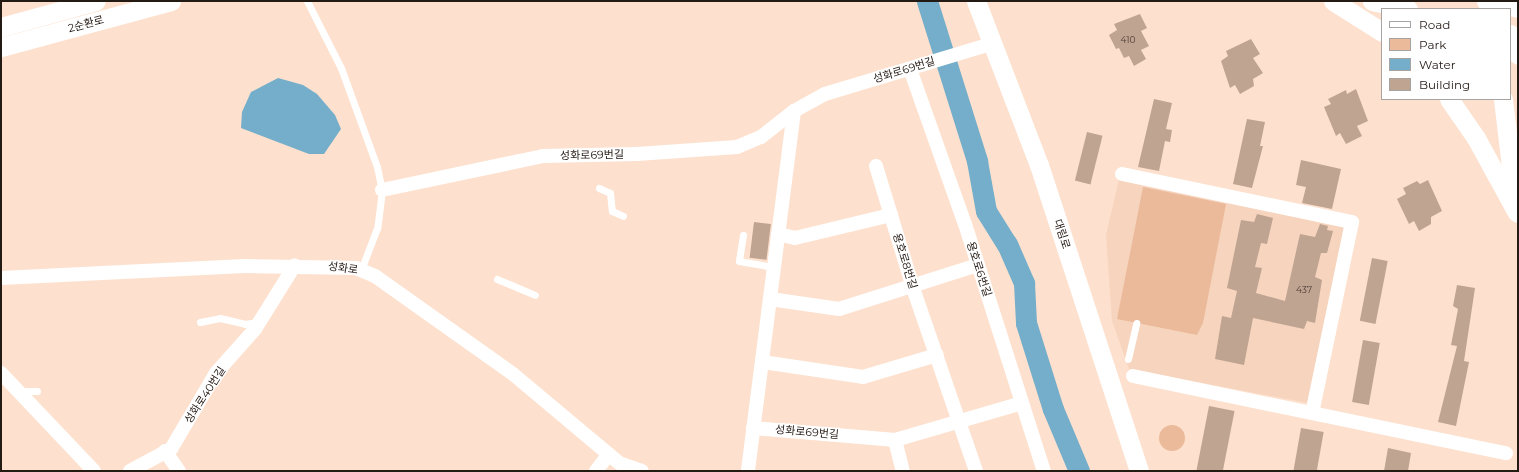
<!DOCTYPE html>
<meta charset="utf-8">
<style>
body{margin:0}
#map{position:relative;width:1519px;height:472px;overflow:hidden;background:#fde1ce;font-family:Montserrat,"Noto Sans KR",sans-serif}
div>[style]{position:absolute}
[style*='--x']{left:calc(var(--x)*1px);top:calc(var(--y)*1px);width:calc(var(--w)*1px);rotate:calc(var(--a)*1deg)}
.built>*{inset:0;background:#f7d4bd}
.green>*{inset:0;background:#ebba9a}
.round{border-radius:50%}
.water>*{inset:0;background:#74aeca}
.river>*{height:21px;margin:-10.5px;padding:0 10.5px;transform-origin:10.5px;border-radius:10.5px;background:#74aeca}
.building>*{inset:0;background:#bfa492;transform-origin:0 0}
.lane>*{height:7px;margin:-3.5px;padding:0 3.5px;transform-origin:3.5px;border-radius:3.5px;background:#fff}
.street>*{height:14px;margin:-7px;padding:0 7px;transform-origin:7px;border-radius:7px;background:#fff}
.secondary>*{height:19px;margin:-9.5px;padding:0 9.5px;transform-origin:9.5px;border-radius:9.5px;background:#fff}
span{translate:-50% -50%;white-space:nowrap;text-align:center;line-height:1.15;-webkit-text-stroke:3px #fff;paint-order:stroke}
.number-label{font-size:9px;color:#4b3c34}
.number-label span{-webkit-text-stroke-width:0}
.street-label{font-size:11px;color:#241a14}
.frame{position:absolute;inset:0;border:2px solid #241a14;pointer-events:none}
.legend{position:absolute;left:1381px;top:8px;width:130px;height:92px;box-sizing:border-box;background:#fff;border:1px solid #a7a3a1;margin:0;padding:5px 7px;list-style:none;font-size:12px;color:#241a14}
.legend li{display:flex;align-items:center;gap:8px;height:20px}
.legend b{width:20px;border:1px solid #a7a3a1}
</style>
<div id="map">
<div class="built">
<div style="clip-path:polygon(1120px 175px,1348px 223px,1308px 403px,1129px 369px,1112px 321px,1106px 235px)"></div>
</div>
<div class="green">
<div style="clip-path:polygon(1143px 187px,1226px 204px,1203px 323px,1197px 335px,1117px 319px)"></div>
<div class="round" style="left:1159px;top:425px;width:26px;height:26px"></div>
</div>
<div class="water">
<div style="clip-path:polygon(278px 78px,303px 85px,317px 94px,335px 115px,341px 129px,324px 154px,309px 154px,241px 128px,242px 112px,251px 92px)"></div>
</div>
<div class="river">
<div style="--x:927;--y:1;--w:168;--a:72.6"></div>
<div style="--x:977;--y:161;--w:51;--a:79.8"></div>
<div style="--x:986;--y:211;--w:39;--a:58"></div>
<div style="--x:1007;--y:244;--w:43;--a:66.4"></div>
<div style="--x:1024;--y:283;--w:40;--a:87.1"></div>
<div style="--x:1026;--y:323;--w:90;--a:72.6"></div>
<div style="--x:1053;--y:409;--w:67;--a:67.2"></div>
</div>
<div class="building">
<div style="clip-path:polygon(1140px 14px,1147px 28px,1141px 31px,1149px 46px,1141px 50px,1146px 59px,1134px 66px,1129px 56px,1124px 58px,1119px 48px,1116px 49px,1109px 35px,1117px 30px,1114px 24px)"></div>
<div style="clip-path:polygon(1251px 39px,1260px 54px,1253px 58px,1263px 73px,1253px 79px,1254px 86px,1240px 94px,1235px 85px,1230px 88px,1221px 61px,1228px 56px,1226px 51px)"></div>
<div style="clip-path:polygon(1356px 89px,1368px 121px,1357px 126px,1362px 136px,1346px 144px,1340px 133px,1336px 136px,1324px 107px,1331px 104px,1328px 99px,1346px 90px,1347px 94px)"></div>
<div style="clip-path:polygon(1154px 99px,1172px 103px,1166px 129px,1172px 130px,1170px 142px,1165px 141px,1159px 171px,1138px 167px)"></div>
<div style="clip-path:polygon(1247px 119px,1265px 122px,1260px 146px,1263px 146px,1252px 188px,1233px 184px)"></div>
<div style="left:1087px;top:132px;width:16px;height:50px;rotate:14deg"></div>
<div style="clip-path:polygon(1301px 160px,1341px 169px,1332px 209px,1302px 203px,1306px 187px,1296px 185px)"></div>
<div style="clip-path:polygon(1428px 180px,1442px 211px,1431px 217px,1431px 224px,1419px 231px,1414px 221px,1409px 224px,1397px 199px,1406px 194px,1403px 188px,1417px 181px,1420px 184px)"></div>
<div style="clip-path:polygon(1257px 214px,1273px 218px,1267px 244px,1261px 243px,1255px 267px,1262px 268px,1256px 293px,1285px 301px,1300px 234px,1315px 237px,1320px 224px,1328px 226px,1327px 230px,1333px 231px,1327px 253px,1321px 253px,1315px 277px,1322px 280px,1315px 323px,1307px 321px,1304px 329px,1253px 318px,1244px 365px,1215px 359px,1222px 316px,1231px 318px,1237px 291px,1227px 288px,1241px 220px,1254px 222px)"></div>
<div style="left:754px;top:222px;width:17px;height:36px;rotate:7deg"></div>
<div style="left:1372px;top:258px;width:16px;height:64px;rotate:11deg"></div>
<div style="clip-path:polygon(1457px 285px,1475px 288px,1464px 361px,1469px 362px,1456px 426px,1438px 422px,1457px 346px,1451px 345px,1458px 309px,1453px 306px)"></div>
<div style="left:1363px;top:340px;width:17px;height:63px;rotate:10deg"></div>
<div style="left:1209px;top:406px;width:26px;height:66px;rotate:11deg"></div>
<div style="left:1301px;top:428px;width:23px;height:44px;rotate:10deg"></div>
<div style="clip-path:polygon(1388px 448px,1411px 453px,1408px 471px,1384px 471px)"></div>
</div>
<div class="lane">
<div style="--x:307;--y:1;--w:75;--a:63.1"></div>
<div style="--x:341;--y:68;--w:105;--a:70"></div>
<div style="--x:377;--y:167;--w:24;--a:78"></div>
<div style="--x:382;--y:190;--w:38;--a:97"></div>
<div style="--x:377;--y:228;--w:45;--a:110.9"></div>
<div style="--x:599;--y:188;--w:12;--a:24"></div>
<div style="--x:610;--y:193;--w:18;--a:84"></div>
<div style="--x:612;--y:211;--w:12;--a:24"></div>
<div style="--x:743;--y:235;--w:26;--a:99"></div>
<div style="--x:739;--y:261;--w:36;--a:10"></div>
<div style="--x:497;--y:279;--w:41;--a:22.8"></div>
<div style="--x:200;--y:322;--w:20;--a:-11"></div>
<div style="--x:220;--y:318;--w:26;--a:13"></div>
<div style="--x:245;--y:324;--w:13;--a:-9"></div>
<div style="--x:1128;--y:359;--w:37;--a:-77"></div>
<div style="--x:18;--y:391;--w:19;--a:0"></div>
</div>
<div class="street">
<div style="--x:910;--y:69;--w:164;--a:70.5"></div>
<div style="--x:965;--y:224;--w:259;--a:72.3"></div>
<div style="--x:794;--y:111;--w:35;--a:-29"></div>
<div style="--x:825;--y:94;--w:177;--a:-16.8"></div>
<div style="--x:876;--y:166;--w:127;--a:73.1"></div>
<div style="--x:913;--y:288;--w:194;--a:71"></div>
<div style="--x:1122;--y:174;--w:235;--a:11.8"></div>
<div style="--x:1352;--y:222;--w:195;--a:101.8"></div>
<div style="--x:382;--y:190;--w:165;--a:-11.9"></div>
<div style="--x:543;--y:156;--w:94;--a:-1.2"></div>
<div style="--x:637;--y:154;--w:100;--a:-4"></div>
<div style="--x:737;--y:147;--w:26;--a:-23"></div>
<div style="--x:761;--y:137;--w:42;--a:-38.2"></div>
<div style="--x:794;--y:111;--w:363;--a:97.3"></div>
<div style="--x:778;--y:234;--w:17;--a:13"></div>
<div style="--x:795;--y:238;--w:99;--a:-13.5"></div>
<div style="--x:1;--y:278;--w:244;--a:-2.8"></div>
<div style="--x:245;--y:266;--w:111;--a:1"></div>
<div style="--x:356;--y:268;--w:21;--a:23"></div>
<div style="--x:375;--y:276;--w:169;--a:35.4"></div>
<div style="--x:513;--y:374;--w:138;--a:40"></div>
<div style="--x:619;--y:463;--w:24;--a:19"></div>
<div style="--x:770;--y:299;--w:70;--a:8.2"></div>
<div style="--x:839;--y:309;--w:146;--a:-17.6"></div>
<div style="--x:762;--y:362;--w:102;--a:8.4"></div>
<div style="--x:863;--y:377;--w:77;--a:-16.6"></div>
<div style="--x:1;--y:373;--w:135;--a:46.5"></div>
<div style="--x:1133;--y:376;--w:381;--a:11.7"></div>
<div style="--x:753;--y:428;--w:143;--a:4.8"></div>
<div style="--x:895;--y:440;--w:129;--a:-16.2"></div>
<div style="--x:895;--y:440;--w:32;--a:76"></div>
<div style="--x:165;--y:451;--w:24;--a:55"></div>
<div style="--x:130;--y:471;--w:47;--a:-28.2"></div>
<div style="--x:171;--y:449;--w:88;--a:-59.4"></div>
<div style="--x:216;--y:373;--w:59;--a:-48.4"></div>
<div style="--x:255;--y:329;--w:75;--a:-58"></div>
<div style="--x:596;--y:471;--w:21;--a:-53"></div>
</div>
<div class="secondary">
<div style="--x:976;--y:1;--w:176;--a:69"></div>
<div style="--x:1039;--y:165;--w:322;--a:71.9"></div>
<div style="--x:1333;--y:1;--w:58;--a:32.3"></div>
<div style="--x:1372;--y:1;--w:37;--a:13"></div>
<div style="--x:1486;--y:1;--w:33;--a:12"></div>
<div style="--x:1;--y:27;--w:98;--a:-15.3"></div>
<div style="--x:1510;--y:34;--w:22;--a:69"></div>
<div style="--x:1;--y:47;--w:176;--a:-15.1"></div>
<div style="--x:1449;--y:99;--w:47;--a:55.3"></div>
<div style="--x:1476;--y:138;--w:85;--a:61.3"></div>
<div style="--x:1503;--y:99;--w:103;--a:83.3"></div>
</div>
<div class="number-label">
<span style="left:1128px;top:40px">410</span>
<span style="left:1304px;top:290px">437</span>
</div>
<div class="street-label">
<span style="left:86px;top:24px;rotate:-15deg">2순환로</span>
<span style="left:904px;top:70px;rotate:-17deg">성화로69번길</span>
<span style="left:592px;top:155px;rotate:-1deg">성화로69번길</span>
<span style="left:1062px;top:234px;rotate:72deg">대림로</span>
<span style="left:905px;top:261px;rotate:73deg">용호로8번길</span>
<span style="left:343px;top:268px;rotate:8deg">성화로</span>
<span style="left:979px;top:269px;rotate:72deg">용호로6번길</span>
<span style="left:205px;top:395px;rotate:-57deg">성화로40번길</span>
<span style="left:807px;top:432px;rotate:5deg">성화로69번길</span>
</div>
<div class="frame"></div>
<ul class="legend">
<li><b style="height:5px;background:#fff"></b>Road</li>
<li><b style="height:11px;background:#ebba9a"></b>Park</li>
<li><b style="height:11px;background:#74aeca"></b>Water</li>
<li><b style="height:11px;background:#bfa492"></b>Building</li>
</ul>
</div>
